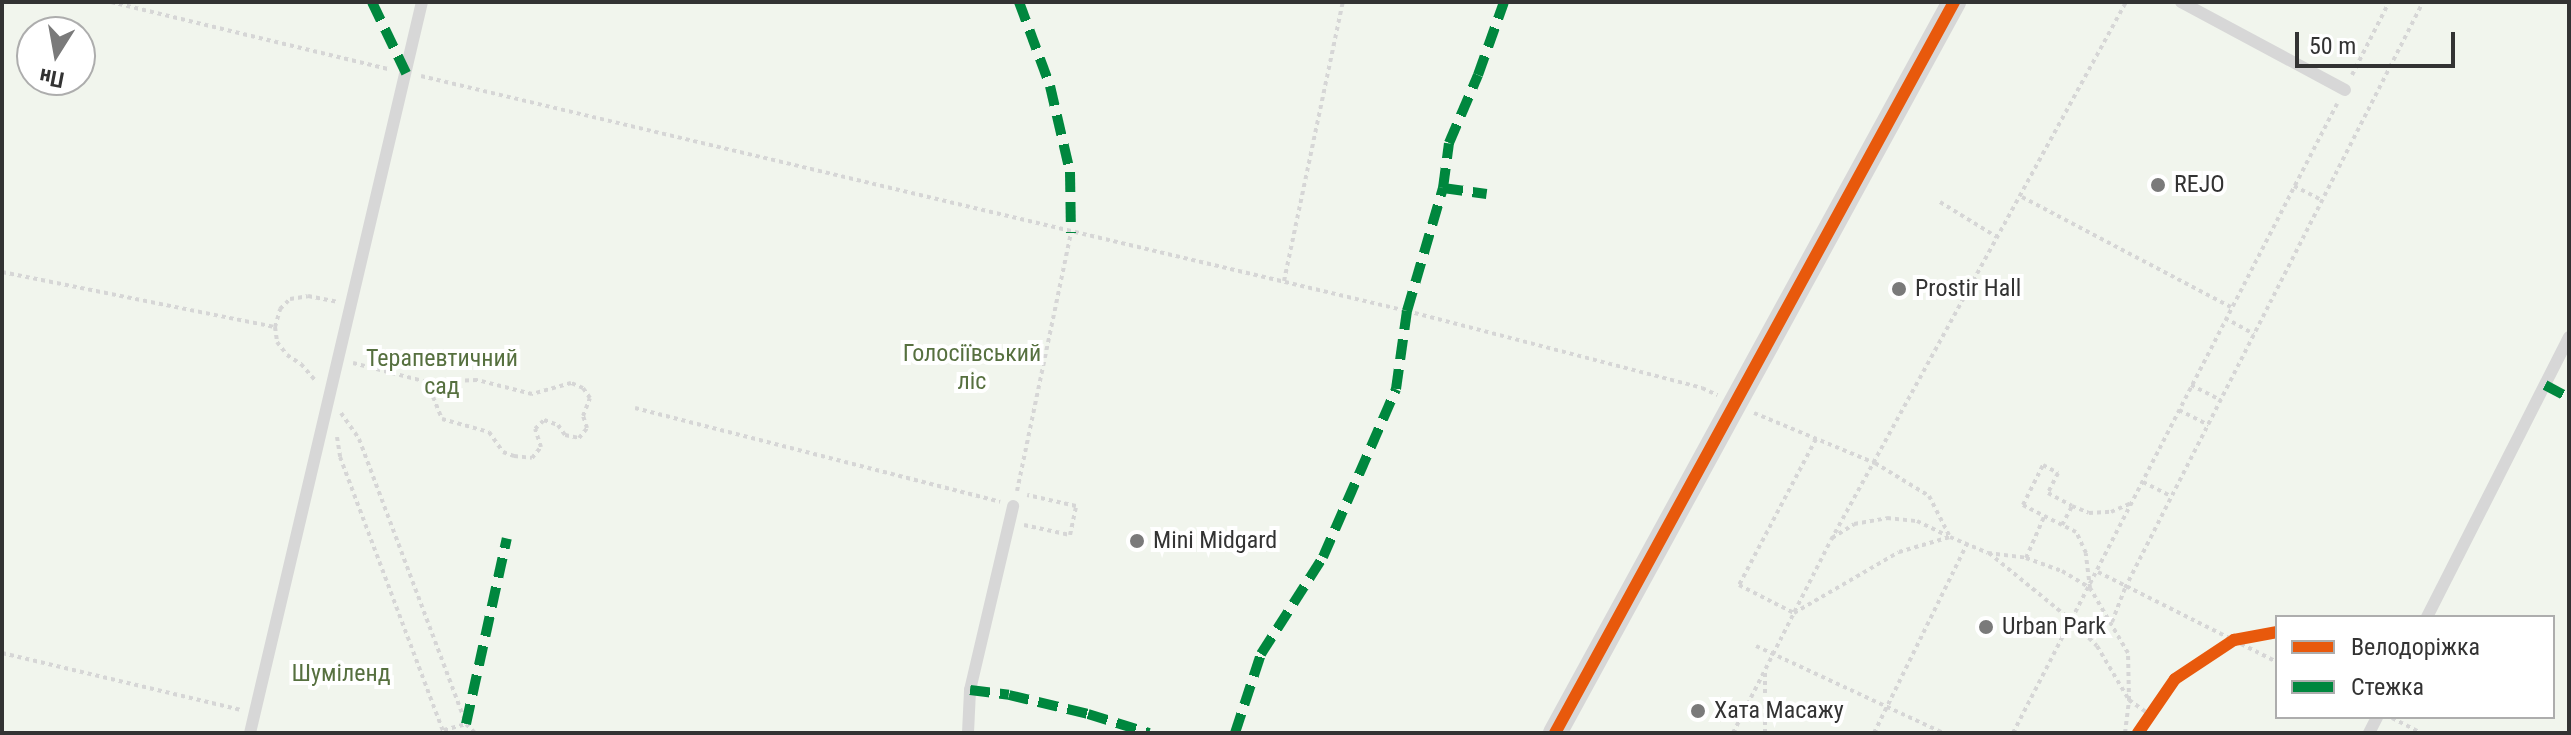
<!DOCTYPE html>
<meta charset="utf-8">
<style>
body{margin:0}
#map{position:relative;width:2571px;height:735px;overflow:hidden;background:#fff;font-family:"Roboto Condensed",sans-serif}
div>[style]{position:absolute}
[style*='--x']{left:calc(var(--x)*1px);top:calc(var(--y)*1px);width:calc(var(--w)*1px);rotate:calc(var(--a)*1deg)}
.green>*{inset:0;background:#f1f5ed}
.path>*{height:4px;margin-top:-2px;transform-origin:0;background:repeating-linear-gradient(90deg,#d6d6d6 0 4px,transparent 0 8px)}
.lane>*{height:12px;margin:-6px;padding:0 6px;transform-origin:6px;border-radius:6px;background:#d7d7d7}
.street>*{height:24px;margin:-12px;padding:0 12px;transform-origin:12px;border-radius:12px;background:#d7d7d7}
.quiet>*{height:10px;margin-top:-5px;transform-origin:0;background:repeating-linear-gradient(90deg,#00873e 0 20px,transparent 0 30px)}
.cycleway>*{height:12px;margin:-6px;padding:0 6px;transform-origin:6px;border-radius:6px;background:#e8590c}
.dots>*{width:22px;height:22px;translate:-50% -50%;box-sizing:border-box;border:4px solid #fff;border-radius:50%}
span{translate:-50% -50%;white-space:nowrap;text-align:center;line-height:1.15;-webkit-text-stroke:8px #fff;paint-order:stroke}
.poi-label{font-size:24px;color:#333}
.left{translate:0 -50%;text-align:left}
.park-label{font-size:24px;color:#56703f}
.frame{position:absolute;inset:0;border:4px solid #333;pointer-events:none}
.legend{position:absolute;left:2275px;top:615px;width:280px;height:104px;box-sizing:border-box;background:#fff;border:2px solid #adadad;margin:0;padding:10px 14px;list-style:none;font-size:24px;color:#333}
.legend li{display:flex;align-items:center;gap:16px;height:40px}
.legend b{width:40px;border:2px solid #adadad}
.north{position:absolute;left:16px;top:16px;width:80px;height:80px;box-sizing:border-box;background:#fff;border:2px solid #adadad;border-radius:50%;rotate:191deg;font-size:22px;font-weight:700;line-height:32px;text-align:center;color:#333}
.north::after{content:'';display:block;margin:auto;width:28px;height:36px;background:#7a7a7a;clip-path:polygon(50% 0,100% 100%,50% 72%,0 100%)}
.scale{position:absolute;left:2295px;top:32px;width:160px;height:36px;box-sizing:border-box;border:4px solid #333;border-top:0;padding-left:10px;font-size:24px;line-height:28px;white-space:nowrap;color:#333;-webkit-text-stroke:6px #fff;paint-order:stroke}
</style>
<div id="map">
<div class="green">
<div style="clip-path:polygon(evenodd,2px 2px,2569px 2px,2569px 733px,2px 733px,2px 2px,32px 32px,80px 32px,80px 80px,32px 80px,32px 32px,2px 2px,2277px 617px,2553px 617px,2553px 717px,2277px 717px,2277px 617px)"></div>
</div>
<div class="path">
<div style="--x:111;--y:2;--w:286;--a:13.6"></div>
<div style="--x:2352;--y:75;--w:82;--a:-63.1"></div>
<div style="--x:421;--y:76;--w:1014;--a:13.41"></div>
<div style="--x:1407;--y:311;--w:305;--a:14.6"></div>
<div style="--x:1702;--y:388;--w:17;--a:25"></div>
<div style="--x:2294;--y:186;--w:31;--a:27"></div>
<div style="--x:2022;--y:197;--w:236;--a:27.8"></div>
<div style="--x:1940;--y:202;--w:67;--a:31.6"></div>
<div style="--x:2;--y:272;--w:278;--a:11.4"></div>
<div style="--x:275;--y:327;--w:15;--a:82"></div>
<div style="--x:277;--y:342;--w:16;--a:52"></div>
<div style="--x:287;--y:355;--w:17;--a:33"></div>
<div style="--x:301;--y:364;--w:23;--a:49"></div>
<div style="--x:1284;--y:281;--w:285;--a:-78.1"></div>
<div style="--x:2225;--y:318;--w:33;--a:29"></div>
<div style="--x:275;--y:327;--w:19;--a:-74"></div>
<div style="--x:280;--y:309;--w:14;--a:-45"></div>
<div style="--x:290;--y:299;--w:18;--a:-9"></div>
<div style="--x:308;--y:296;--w:31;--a:11"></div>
<div style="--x:353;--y:363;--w:76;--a:14.4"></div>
<div style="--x:427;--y:382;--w:40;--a:68"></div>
<div style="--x:442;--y:419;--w:49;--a:15.5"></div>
<div style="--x:489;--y:432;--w:24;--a:55"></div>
<div style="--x:503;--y:452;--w:12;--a:20"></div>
<div style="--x:514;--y:456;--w:18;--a:6"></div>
<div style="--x:532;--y:458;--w:14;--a:-51"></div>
<div style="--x:541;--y:447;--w:19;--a:-108"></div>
<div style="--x:535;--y:429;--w:13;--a:-45"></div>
<div style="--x:544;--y:420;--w:15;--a:20"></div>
<div style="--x:558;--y:425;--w:12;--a:55"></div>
<div style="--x:565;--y:435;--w:14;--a:12"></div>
<div style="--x:579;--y:438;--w:13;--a:-51"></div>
<div style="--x:587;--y:428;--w:13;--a:-108"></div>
<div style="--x:583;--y:416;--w:19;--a:-69"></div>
<div style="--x:590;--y:398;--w:12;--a:-125"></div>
<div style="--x:583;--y:388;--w:13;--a:-157"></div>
<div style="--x:571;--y:383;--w:41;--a:164.2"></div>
<div style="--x:532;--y:394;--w:57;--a:-165.7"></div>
<div style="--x:477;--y:380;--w:50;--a:177.7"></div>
<div style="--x:2191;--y:385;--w:33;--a:27"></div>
<div style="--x:635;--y:408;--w:377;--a:14.4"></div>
<div style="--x:2179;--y:410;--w:33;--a:27"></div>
<div style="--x:341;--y:413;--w:32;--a:55"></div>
<div style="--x:359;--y:439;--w:304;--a:69.4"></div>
<div style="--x:466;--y:724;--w:13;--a:45"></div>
<div style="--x:1754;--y:413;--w:131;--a:22.5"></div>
<div style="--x:1875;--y:463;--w:63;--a:31.4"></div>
<div style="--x:1929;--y:496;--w:46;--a:62.9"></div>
<div style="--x:1950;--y:537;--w:41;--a:22.8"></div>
<div style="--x:1988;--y:553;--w:38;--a:7"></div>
<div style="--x:2026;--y:558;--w:38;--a:20"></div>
<div style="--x:2062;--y:571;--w:33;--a:31"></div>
<div style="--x:337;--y:437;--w:20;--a:81"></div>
<div style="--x:340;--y:457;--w:295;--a:69.4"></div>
<div style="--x:1816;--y:439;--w:165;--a:117.8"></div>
<div style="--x:1739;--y:585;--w:62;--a:27"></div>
<div style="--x:1794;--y:613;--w:121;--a:-30.2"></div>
<div style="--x:1899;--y:552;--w:53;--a:-16.4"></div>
<div style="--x:2143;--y:482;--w:31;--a:27"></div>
<div style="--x:1017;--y:491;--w:264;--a:-78.2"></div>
<div style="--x:1024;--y:525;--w:47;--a:12.3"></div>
<div style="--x:1070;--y:535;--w:30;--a:-78"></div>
<div style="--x:1076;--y:506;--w:50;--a:-167.3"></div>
<div style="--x:2062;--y:525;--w:44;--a:-152.9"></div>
<div style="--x:2023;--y:505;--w:45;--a:-63.4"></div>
<div style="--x:2043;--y:465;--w:17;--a:28"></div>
<div style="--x:2058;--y:473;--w:22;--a:117"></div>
<div style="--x:2048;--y:493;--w:27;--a:28"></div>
<div style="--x:1832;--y:538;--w:26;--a:-32"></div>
<div style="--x:1854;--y:524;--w:34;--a:-10"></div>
<div style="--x:1887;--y:518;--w:30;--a:6"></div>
<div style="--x:1917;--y:521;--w:34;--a:26"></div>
<div style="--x:1989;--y:553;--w:107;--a:39.3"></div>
<div style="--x:2072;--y:621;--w:35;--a:45"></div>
<div style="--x:2097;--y:646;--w:63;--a:59.3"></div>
<div style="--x:2129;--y:700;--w:24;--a:35"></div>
<div style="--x:2026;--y:558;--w:45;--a:-66.3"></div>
<div style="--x:2098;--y:572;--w:200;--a:26.7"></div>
<div style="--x:2112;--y:622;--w:36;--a:-69"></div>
<div style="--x:2125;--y:588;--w:657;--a:-63.05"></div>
<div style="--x:1756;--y:646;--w:206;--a:24.9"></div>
<div style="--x:2;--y:653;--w:247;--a:13.4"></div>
<div style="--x:2392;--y:718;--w:34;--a:27"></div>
<div style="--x:444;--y:730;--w:23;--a:-15"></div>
<div style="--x:1733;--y:733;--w:216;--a:-63.1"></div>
<div style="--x:1831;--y:540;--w:614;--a:-61.26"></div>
<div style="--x:1765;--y:733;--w:62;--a:-90"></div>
<div style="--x:1874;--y:733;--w:211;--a:-63.8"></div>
<div style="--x:2013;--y:733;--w:708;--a:-62.75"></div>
<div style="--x:2125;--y:733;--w:33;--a:-83"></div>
<div style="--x:2129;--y:700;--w:47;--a:-91.2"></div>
<div style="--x:2128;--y:653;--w:75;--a:-120.3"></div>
<div style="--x:2090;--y:588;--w:35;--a:-97"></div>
<div style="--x:2086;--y:553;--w:23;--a:-115"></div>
<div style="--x:2076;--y:532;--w:16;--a:-153"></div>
<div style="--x:2062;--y:525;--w:21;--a:-62"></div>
<div style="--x:2072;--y:506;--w:18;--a:22"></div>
<div style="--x:2089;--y:513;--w:22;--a:-3"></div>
<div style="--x:2111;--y:512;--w:22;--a:-24"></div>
</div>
<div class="lane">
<div style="--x:2181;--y:2;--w:186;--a:28.2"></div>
<div style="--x:2427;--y:617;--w:314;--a:-63.1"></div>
<div style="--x:250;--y:733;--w:751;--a:-76.76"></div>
<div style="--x:968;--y:733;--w:43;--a:-87.3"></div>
<div style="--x:970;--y:690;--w:189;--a:-76.8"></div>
<div style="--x:2369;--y:733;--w:18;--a:-63"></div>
</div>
<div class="street">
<div style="--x:1555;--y:733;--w:833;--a:-61.37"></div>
</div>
<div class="quiet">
<div style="--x:372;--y:2;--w:79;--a:64.4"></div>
<div style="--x:1019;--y:2;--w:90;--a:69.7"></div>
<div style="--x:1050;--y:86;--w:88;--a:76.9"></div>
<div style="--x:1070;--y:172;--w:61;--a:89.1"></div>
<div style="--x:1443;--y:188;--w:44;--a:7.8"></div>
<div style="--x:2545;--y:385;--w:27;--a:28"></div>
<div style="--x:970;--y:690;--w:39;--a:7"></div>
<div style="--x:1009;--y:695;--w:81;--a:13.5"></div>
<div style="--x:1088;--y:714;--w:64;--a:17.3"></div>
<div style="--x:466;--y:724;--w:190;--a:-77.6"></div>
<div style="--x:1235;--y:733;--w:83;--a:-71.8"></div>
<div style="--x:1261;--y:654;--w:115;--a:-57.4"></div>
<div style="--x:1323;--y:557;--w:183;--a:-66.5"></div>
<div style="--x:1396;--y:389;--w:79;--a:-82"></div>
<div style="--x:1407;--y:311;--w:128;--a:-73.7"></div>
<div style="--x:1443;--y:188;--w:45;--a:-82.4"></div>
<div style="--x:1449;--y:143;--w:74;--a:-66.9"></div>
<div style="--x:1478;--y:75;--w:77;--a:-70.4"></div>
</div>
<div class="cycleway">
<div style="--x:1555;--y:733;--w:833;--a:-61.37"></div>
<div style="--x:2138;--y:733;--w:65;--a:-55.6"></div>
<div style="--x:2175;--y:679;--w:71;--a:-33.5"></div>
<div style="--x:2234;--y:640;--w:44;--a:-10.5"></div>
</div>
<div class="dots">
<div style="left:2158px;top:185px;background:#7a7a7a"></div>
<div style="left:1899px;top:289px;background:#7a7a7a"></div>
<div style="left:1137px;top:541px;background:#7a7a7a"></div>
<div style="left:1986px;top:627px;background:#7a7a7a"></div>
<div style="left:1698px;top:711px;background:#7a7a7a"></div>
</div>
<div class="poi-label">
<span class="left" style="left:2174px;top:185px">REJO</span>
<span class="left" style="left:1915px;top:289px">Prostir Hall</span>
<span class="left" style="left:1153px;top:541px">Mini Midgard</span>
<span class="left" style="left:2002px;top:627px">Urban Park</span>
<span class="left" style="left:1714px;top:711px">Хата Масажу</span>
</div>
<div class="park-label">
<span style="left:972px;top:368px">Голосіївський<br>ліс</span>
<span style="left:442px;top:373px">Терапевтичний<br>сад</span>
<span style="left:341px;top:674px">Шуміленд</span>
</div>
<div class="frame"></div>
<ul class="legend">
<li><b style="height:10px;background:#e8590c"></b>Велодоріжка</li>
<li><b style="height:10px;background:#00873e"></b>Стежка</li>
</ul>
<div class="north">Пн</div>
<div class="scale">50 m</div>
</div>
